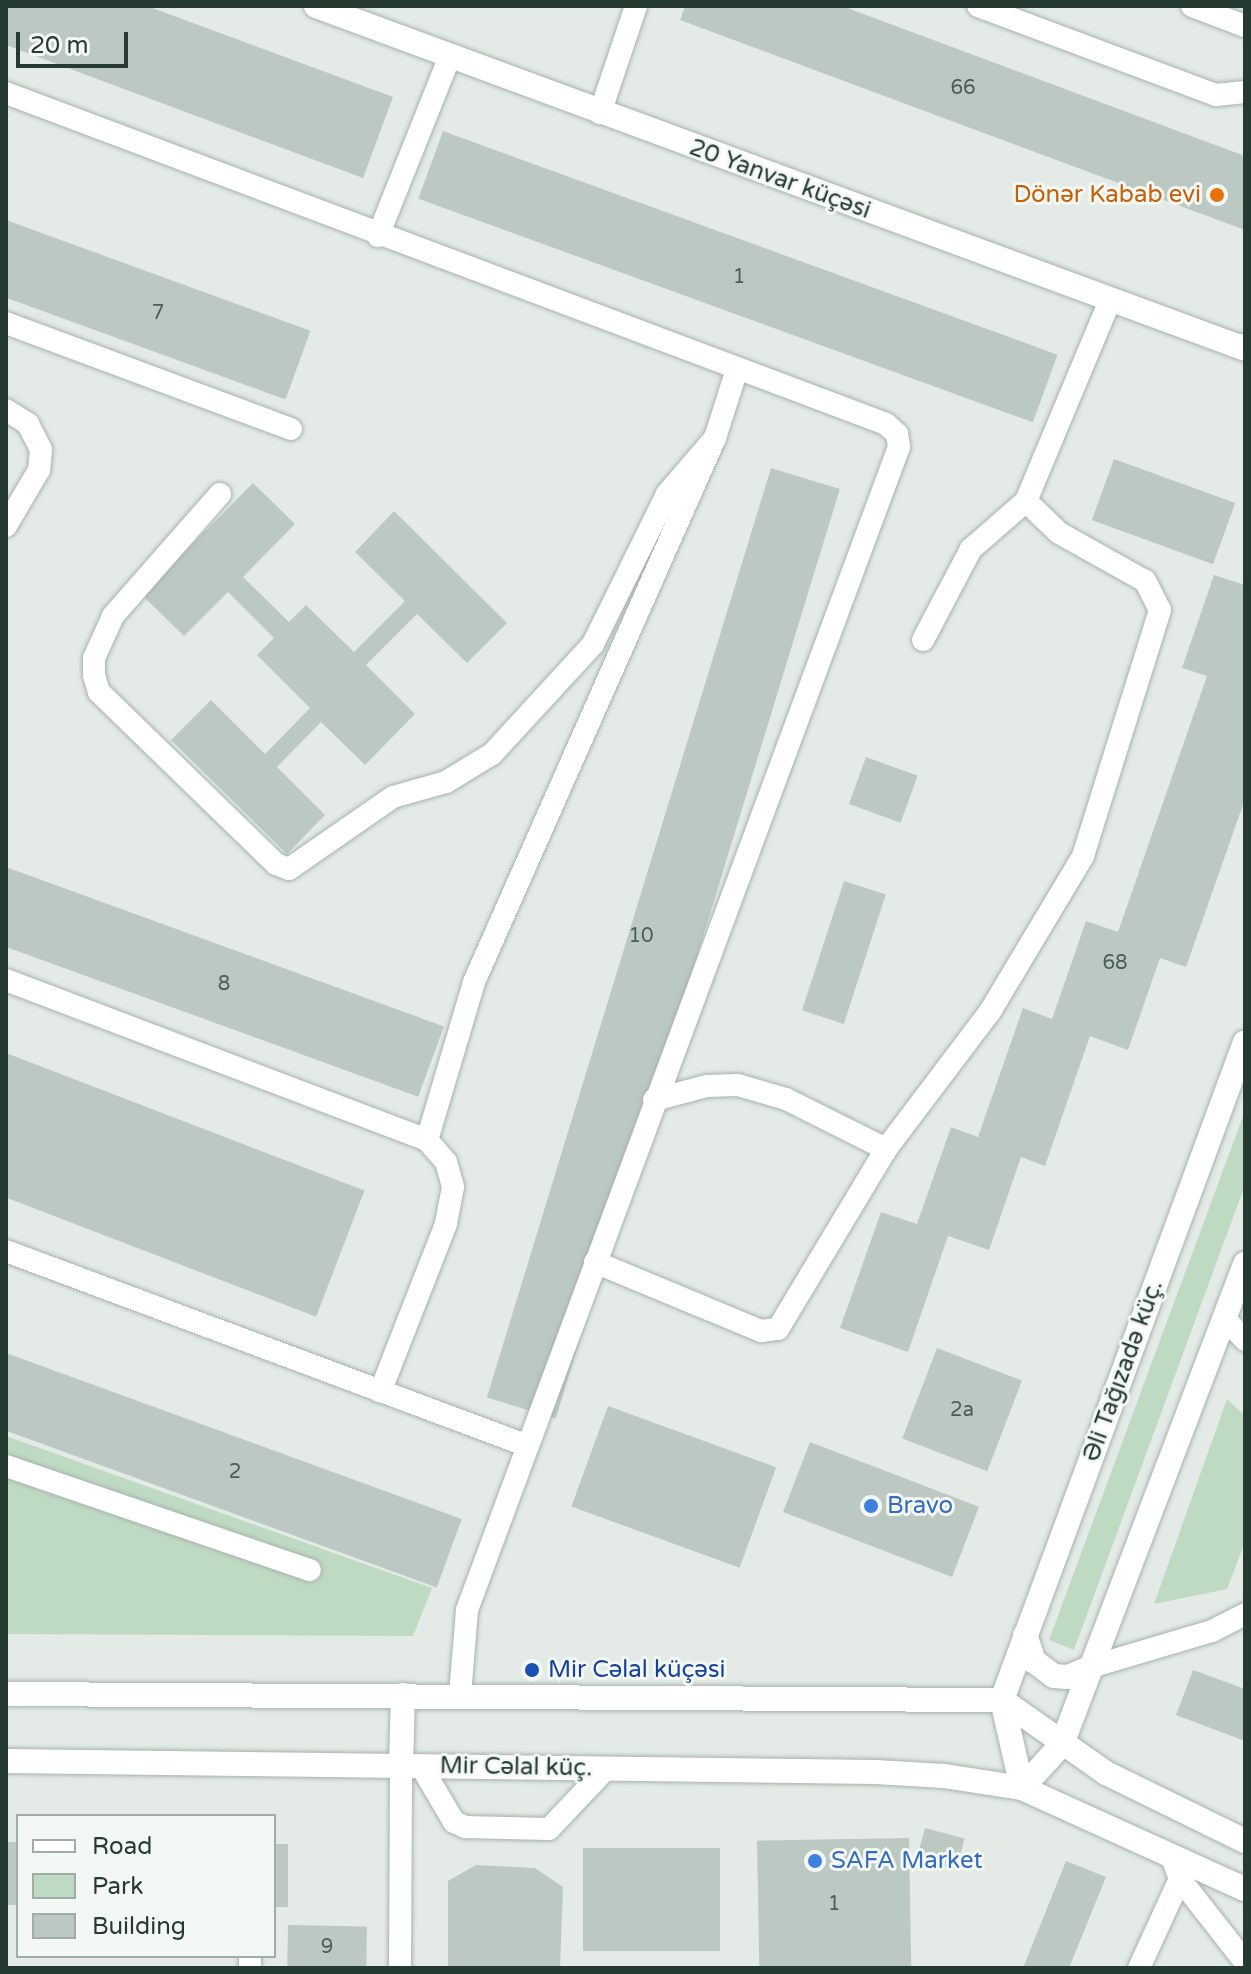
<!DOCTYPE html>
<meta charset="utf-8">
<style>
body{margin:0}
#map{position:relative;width:1251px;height:1974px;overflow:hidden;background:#e4ebe7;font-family:"Varela Round",sans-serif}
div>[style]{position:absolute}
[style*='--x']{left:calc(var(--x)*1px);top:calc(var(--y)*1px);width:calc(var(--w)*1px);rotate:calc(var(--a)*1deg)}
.green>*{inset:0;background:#bfdac3}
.building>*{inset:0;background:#bcc9c2;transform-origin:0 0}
.roads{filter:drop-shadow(0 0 2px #a7b3ad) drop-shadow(0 0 2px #a7b3ad)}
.service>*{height:22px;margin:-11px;padding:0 11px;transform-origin:11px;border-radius:11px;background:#fff}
.tertiary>*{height:24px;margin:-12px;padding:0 12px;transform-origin:12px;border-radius:12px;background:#fff}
.secondary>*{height:24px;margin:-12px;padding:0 12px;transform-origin:12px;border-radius:12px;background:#fff}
.dots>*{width:22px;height:22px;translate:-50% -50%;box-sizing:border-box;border:4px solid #f4f8f5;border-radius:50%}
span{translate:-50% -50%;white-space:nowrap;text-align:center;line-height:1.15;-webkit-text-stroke:6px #f4f8f5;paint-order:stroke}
.number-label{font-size:20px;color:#4b5e56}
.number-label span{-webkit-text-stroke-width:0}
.street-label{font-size:24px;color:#253b32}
.food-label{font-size:24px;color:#c56008}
.right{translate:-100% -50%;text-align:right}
.shop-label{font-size:24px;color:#366cbe}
.left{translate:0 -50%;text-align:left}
.transit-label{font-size:24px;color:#164399}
.frame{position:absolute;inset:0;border:8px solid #253b32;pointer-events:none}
.legend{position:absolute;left:16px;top:1814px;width:260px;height:144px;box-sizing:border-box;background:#f4f8f5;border:2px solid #a1aca7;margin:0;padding:10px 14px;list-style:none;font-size:24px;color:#253b32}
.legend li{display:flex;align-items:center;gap:16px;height:40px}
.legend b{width:40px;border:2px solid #a1aca7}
.scale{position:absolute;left:16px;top:32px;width:112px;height:36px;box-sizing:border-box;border:4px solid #253b32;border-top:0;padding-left:10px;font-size:24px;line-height:28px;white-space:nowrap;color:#253b32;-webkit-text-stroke:6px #f4f8f5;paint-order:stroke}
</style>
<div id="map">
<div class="green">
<div style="clip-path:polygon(1245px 1111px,1245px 1185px,1074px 1650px,1049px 1640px)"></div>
<div style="clip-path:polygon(1227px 1399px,1245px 1416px,1245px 1542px,1227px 1589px,1154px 1604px)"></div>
<div style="clip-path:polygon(6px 1436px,432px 1588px,413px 1636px,6px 1634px)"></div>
</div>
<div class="building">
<div style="clip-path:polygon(6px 6px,147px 6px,393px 97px,363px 178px,6px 45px)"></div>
<div style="clip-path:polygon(685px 6px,842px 6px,1245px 156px,1245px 230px,680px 20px)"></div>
<div style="left:443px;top:131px;width:654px;height:72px;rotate:20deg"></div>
<div style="left:6px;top:220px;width:324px;height:73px;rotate:20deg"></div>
<div style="left:1114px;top:459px;width:129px;height:65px;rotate:20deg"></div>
<div style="left:771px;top:468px;width:72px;height:972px;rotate:17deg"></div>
<div style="clip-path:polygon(253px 483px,295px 524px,243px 577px,289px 622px,306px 605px,354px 652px,405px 601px,355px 552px,394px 511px,507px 623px,467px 663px,417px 614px,366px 665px,415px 714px,365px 765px,321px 722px,277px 767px,325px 815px,287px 854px,171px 740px,211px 700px,265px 754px,310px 708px,257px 655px,274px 638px,228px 592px,184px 636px,142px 595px)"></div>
<div style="clip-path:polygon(1214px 575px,1245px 585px,1245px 799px,1186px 967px,1160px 958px,1128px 1050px,1090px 1036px,1045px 1166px,1021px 1157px,989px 1250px,948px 1236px,908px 1352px,840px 1328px,881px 1212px,917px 1224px,951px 1127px,978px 1137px,1023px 1008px,1052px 1019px,1086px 921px,1118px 932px,1207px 676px,1182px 668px)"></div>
<div style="left:866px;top:757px;width:55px;height:50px;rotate:20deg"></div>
<div style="left:6px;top:867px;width:466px;height:75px;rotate:20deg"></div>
<div style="left:844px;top:881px;width:44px;height:136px;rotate:18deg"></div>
<div style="left:6px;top:1053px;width:384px;height:135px;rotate:21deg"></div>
<div style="left:937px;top:1348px;width:91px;height:97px;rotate:21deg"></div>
<div style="left:6px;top:1353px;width:485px;height:73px;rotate:20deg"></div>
<div style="left:608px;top:1406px;width:179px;height:107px;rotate:20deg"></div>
<div style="left:810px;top:1442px;width:181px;height:75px;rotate:21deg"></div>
<div style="clip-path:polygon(1193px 1670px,1245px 1689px,1245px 1741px,1176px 1715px)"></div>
<div style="left:925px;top:1828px;width:41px;height:32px;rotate:15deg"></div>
<div style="left:909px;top:1838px;width:130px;height:152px;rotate:89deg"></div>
<div style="left:6px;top:1842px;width:12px;height:63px"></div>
<div style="left:274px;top:1844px;width:14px;height:63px"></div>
<div style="left:583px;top:1848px;width:137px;height:103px"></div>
<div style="clip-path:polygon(1066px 1861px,1106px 1877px,1069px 1968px,1023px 1968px)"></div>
<div style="clip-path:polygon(476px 1865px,535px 1868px,563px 1887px,560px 1968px,448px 1968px,448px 1881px)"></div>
<div style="left:288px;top:1925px;width:79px;height:43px;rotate:1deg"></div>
</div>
<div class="roads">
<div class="service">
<div style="--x:978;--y:6;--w:254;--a:20.5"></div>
<div style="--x:1216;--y:95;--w:29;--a:-6"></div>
<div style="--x:1192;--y:6;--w:57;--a:20.7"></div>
<div style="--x:6;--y:93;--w:940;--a:20.61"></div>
<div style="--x:886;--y:424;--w:15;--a:42"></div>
<div style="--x:897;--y:434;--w:13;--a:81"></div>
<div style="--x:899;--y:447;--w:1241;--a:110.38"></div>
<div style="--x:467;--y:1610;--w:86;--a:94.7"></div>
<div style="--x:600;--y:113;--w:113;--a:-71.4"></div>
<div style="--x:378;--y:236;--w:194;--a:-68.2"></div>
<div style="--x:6;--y:323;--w:304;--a:20.4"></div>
<div style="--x:6;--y:410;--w:26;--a:32"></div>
<div style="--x:28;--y:424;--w:28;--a:63"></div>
<div style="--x:41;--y:449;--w:21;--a:95"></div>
<div style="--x:39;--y:470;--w:65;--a:120.5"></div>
<div style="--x:220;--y:494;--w:162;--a:131.3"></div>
<div style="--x:113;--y:616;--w:46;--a:114.3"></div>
<div style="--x:94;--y:658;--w:17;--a:90"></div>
<div style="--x:94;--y:675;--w:18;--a:74"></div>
<div style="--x:99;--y:692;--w:247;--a:44.2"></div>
<div style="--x:276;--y:864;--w:14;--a:21"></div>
<div style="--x:289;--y:869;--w:126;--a:-34.7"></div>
<div style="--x:393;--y:797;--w:55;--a:-15.8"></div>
<div style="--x:446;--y:782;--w:54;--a:-31.3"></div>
<div style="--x:492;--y:754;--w:149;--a:-47.4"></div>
<div style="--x:593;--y:644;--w:167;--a:-63.7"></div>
<div style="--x:667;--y:494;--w:74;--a:-49.4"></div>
<div style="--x:923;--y:640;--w:103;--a:-62.2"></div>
<div style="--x:971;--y:549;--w:73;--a:-41.1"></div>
<div style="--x:6;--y:980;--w:450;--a:20.8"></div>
<div style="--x:427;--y:1140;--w:29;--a:49"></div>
<div style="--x:446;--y:1162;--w:26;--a:74"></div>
<div style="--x:453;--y:1187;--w:38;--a:101"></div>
<div style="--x:446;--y:1224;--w:180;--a:111.4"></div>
<div style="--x:654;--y:1100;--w:55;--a:-14.8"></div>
<div style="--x:707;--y:1086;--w:31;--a:-2"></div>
<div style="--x:738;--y:1085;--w:50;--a:16.3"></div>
<div style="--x:786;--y:1099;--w:112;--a:26.6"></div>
<div style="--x:427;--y:1140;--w:165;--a:-73.4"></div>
<div style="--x:474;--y:982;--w:595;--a:-66.11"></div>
<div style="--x:715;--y:438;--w:69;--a:-72.3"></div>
<div style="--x:6;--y:1251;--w:557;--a:20.48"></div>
<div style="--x:595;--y:1262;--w:180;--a:22.6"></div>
<div style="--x:761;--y:1331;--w:17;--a:-7"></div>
<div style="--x:778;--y:1329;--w:210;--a:-59"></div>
<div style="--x:886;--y:1149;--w:174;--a:-52.9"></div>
<div style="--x:991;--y:1010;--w:179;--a:-59.1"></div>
<div style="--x:1083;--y:856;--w:258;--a:-72.6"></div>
<div style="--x:1160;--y:610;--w:33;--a:-117"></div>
<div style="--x:1145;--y:581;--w:98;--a:-150.8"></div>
<div style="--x:1059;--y:533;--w:46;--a:-135.9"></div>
<div style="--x:1026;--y:501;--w:218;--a:-67.3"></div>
<div style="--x:1225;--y:1319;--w:29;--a:46"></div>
<div style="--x:6;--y:1466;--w:321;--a:18.9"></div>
<div style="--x:1094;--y:1666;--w:123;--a:-16.5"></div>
<div style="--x:1212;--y:1631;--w:37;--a:-27"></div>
<div style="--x:421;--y:1766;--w:65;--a:59.5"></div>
<div style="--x:454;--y:1822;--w:12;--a:24"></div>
<div style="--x:465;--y:1827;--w:84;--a:1.4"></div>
<div style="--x:549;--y:1829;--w:83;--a:-46.5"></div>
<div style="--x:1172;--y:1857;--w:23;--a:70"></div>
<div style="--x:1180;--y:1879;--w:105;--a:51.9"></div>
<div style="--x:250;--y:1956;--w:12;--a:90"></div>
<div style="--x:400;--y:1968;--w:202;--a:-89.7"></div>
<div style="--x:1139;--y:1968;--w:98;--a:-65.3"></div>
</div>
<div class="tertiary">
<div style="--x:316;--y:6;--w:990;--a:20.26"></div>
<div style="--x:6;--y:1694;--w:996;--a:0.35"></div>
<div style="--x:6;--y:1761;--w:870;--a:0.72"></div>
<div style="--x:876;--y:1772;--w:68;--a:3.4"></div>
<div style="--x:944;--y:1776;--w:79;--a:8.7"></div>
<div style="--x:401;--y:1766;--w:71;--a:-88.4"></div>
</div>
<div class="secondary">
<div style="--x:1234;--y:345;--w:11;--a:10"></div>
<div style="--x:1025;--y:1635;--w:28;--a:71"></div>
<div style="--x:1034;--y:1661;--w:25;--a:37"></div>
<div style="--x:1054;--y:1676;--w:14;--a:4"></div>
<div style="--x:1068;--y:1677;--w:28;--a:-23"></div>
<div style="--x:1002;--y:1700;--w:701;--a:-69.73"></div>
<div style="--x:1002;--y:1700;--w:127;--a:35.1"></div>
<div style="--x:1106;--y:1773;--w:155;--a:26.1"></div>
<div style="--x:1002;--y:1700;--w:90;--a:77.2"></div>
<div style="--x:1022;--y:1788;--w:59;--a:-47.7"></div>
<div style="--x:1062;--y:1744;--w:514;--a:-69.13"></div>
<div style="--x:1022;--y:1788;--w:245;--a:24.4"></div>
</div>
</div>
<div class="dots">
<div style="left:1217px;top:195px;background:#e8710a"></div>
<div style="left:871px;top:1506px;background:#3f7fe0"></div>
<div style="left:532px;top:1670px;background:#1a4fb4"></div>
<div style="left:815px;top:1861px;background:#3f7fe0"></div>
</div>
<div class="number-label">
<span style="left:963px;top:88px">66</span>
<span style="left:739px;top:277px">1</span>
<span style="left:158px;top:313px">7</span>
<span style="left:641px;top:936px">10</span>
<span style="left:1115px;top:963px">68</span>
<span style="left:224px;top:984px">8</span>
<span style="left:962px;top:1410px">2a</span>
<span style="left:235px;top:1472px">2</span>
<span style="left:834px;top:1904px">1</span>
<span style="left:327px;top:1947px">9</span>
</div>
<div class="street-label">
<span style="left:780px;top:179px;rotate:20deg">20 Yanvar küçəsi</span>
<span style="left:1123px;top:1371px;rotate:-70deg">Əli Tağızadə küç.</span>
<span style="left:516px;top:1767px;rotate:1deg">Mir Cəlal küç.</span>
</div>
<div class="food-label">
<span class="right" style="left:1201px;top:195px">Dönər Kabab evi</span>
</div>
<div class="shop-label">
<span class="left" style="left:887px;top:1506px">Bravo</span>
<span class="left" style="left:831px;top:1861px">SAFA Market</span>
</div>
<div class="transit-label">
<span class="left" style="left:548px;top:1670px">Mir Cəlal küçəsi</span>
</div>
<div class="frame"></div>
<ul class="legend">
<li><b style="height:10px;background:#fff"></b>Road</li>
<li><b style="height:22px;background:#bfdac3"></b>Park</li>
<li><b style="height:22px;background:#bcc9c2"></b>Building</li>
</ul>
<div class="scale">20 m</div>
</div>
